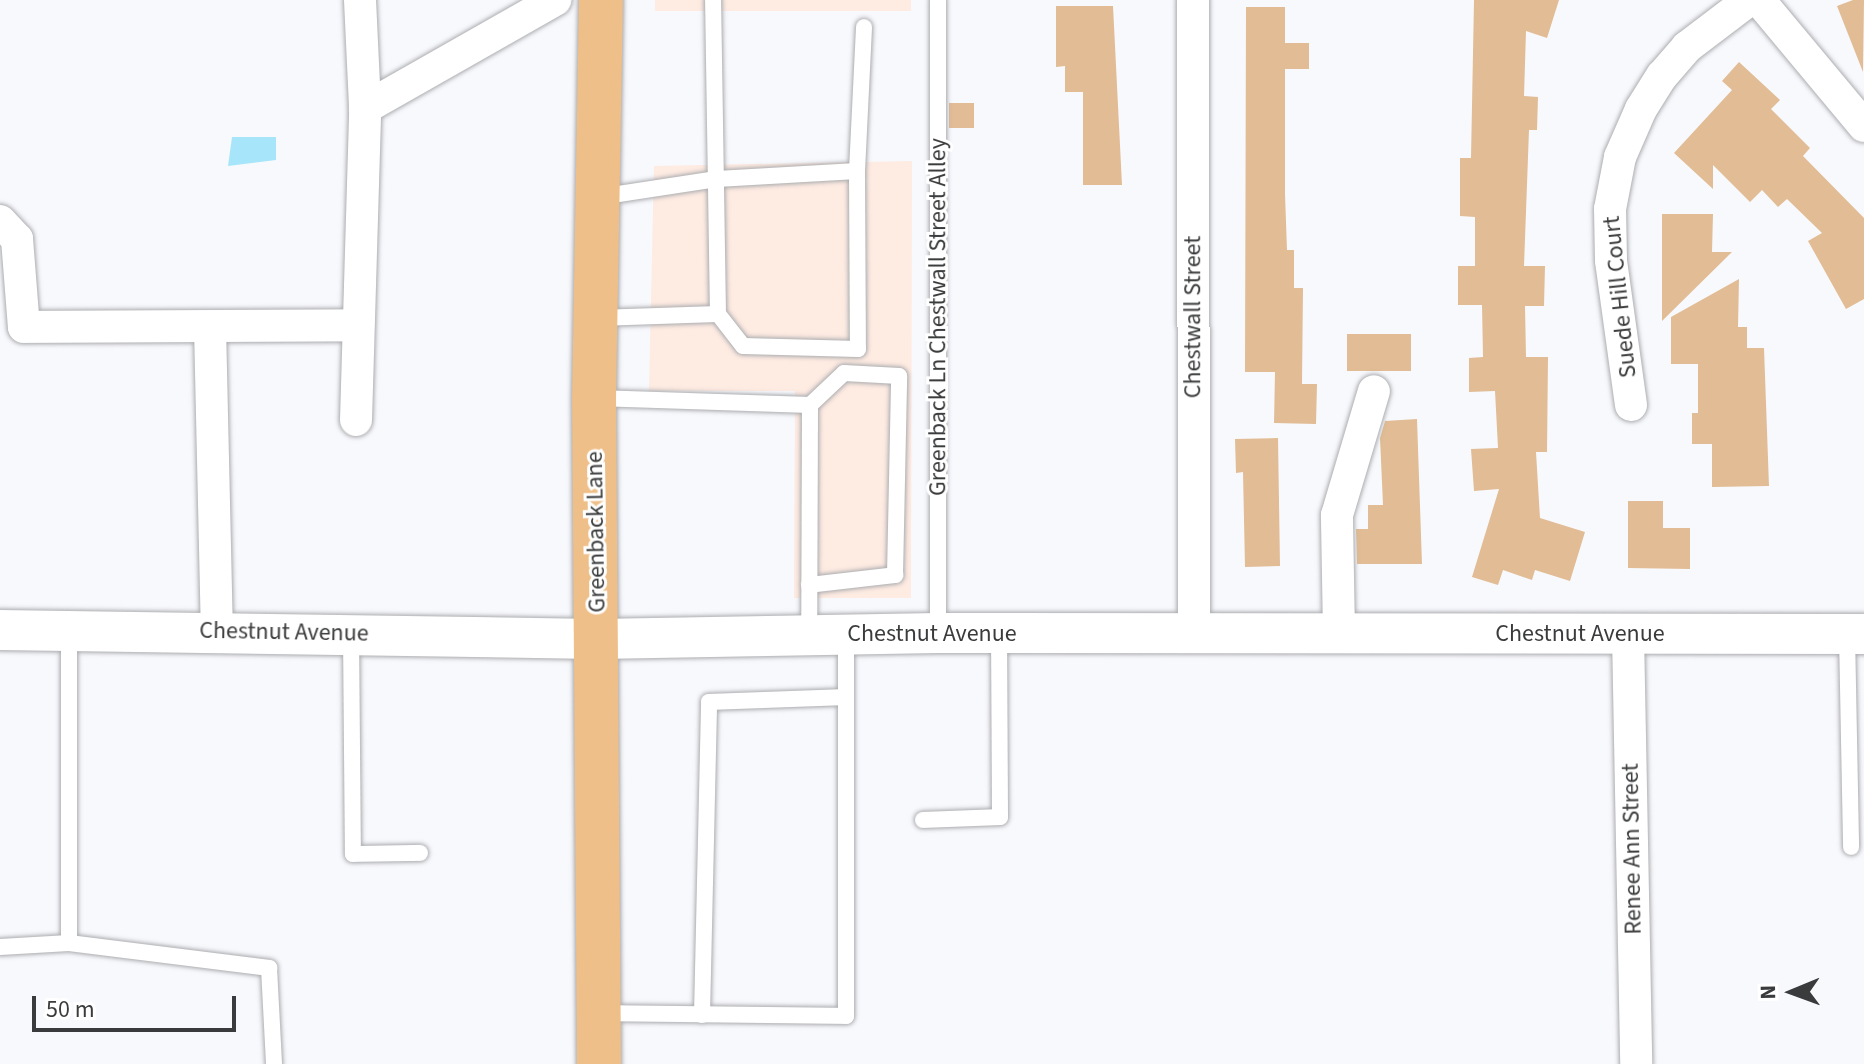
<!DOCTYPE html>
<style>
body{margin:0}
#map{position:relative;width:1864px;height:1064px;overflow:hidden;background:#f8f9fd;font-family:"Source Sans 3",sans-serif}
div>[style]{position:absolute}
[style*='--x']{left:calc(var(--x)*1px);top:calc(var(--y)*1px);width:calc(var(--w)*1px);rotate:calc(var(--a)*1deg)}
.commercial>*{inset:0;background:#feebe2;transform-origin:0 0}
.water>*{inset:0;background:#a7e5fa}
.building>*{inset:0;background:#e1bc94;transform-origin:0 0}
.roads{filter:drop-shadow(0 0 2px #acadb0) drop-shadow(0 0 2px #acadb0)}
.service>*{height:16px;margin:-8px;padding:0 8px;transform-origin:8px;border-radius:8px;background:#fff}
.minor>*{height:32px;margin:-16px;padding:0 16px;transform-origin:16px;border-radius:16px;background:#fff}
.tertiary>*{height:40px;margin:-20px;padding:0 20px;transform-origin:20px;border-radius:20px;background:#fff}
.primary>*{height:44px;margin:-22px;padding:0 22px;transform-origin:22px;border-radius:22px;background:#eebf89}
span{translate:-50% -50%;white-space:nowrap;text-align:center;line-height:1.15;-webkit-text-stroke:6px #fff;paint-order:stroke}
.street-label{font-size:24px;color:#3a3b3c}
.north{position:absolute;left:1752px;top:952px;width:80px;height:80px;-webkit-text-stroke:6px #fff;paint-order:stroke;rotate:269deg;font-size:22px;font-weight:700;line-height:32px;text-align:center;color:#3a3b3c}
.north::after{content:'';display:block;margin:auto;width:28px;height:36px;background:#3a3b3c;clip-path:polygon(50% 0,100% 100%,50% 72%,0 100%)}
.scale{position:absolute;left:32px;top:996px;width:204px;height:36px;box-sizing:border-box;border:4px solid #3a3b3c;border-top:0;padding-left:10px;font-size:24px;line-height:28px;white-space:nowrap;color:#3a3b3c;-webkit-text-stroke:6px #fff;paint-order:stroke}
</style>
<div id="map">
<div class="commercial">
<div style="left:655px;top:0;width:256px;height:11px"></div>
<div style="clip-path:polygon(912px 161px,911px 598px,794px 598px,795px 391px,649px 391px,654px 166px)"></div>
</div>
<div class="water">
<div style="clip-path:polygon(232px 137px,276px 137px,276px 160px,228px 166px)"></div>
</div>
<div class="building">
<div style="clip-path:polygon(1474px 0,1559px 0,1547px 38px,1526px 31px,1524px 96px,1538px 97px,1537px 130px,1529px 130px,1524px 266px,1545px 266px,1544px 306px,1525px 306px,1526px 357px,1548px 357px,1547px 452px,1536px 452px,1540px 518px,1585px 532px,1570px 581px,1535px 570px,1532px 580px,1503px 570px,1498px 585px,1472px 577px,1499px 489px,1474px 491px,1471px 449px,1498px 448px,1495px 391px,1469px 392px,1469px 358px,1483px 357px,1482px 305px,1458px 305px,1458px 266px,1475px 266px,1475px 217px,1460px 216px,1460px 158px,1471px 158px)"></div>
<div style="clip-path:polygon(1853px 0,1864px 0,1863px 72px,1837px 6px)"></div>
<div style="clip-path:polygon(1056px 6px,1113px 6px,1122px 185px,1083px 185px,1083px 92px,1065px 92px,1065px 66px,1056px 67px)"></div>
<div style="clip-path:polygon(1246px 7px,1285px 7px,1285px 43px,1309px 43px,1309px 69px,1285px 69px,1285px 194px,1287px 250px,1294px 250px,1294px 288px,1303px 288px,1302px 384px,1317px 384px,1316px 424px,1274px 423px,1275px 372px,1245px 372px)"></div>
<div style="clip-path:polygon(1739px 62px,1780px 100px,1771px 109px,1810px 148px,1803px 156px,1864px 218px,1864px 299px,1846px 309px,1808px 241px,1822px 233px,1787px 199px,1778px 207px,1762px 190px,1750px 202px,1713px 165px,1713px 189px,1674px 153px,1732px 90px,1722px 81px)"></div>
<div style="left:949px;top:103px;width:25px;height:25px"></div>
<div style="clip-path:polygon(1662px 214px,1713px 214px,1712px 252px,1732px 252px,1662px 321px)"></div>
<div style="clip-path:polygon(1739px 279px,1738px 327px,1747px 327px,1747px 348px,1764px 348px,1769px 486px,1712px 487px,1712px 444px,1692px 444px,1692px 413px,1698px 413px,1698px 364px,1671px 364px,1671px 317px)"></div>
<div style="left:1347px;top:334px;width:64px;height:37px"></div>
<div style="clip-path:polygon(1417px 419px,1422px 564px,1357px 564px,1356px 529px,1368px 529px,1368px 505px,1383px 505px,1380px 438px,1385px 421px)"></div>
<div style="clip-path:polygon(1278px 438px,1280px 566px,1245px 567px,1243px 472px,1236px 473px,1235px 439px)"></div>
<div style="clip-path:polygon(1628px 501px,1663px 501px,1663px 528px,1690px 528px,1690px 569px,1628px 568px)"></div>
</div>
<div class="roads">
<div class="service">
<div style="--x:857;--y:171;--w:144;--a:-87.2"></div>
<div style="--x:599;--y:197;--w:119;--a:-8.7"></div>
<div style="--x:717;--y:179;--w:140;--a:-3.3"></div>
<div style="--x:857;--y:171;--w:178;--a:89.7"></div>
<div style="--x:858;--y:349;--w:115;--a:-178.5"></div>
<div style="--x:743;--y:346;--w:41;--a:-128"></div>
<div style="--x:597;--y:318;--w:121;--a:-1.9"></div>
<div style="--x:718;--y:314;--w:314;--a:-90.9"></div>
<div style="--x:596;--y:398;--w:214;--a:1.9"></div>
<div style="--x:810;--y:405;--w:230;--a:90.2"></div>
<div style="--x:809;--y:585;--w:87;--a:-6.6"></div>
<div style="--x:895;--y:575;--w:199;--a:-88.8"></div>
<div style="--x:899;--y:376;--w:55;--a:-176.9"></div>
<div style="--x:844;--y:373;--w:47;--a:136.7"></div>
<div style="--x:938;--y:632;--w:632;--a:-90"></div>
<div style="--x:351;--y:634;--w:220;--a:89.5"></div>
<div style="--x:353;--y:854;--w:67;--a:-0.9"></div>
<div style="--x:1847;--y:634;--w:213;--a:88.9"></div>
<div style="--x:923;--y:820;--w:77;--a:-2.2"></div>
<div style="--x:1000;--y:817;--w:184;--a:-90.3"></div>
<div style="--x:69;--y:943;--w:310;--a:-90"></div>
<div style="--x:0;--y:947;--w:69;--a:-3.3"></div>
<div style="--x:69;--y:943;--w:202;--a:7.1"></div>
<div style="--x:269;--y:968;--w:96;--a:87"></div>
<div style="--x:600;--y:1013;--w:246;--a:0.7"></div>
<div style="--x:846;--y:1016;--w:381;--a:-90"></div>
<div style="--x:702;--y:1015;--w:313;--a:-88.7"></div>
<div style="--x:709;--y:702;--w:137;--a:-2.1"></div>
</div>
<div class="minor">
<div style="--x:360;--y:0;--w:108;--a:87.3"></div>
<div style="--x:1193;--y:0;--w:633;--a:89.91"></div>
<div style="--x:1759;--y:0;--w:164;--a:50.2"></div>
<div style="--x:0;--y:221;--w:25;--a:47"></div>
<div style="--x:17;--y:239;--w:88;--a:85.5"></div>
<div style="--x:24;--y:327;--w:332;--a:-0.3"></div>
<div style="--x:210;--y:327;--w:303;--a:88.7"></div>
<div style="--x:1631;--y:405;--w:146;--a:-97.9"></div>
<div style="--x:1611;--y:260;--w:51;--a:-91.1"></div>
<div style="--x:1610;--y:209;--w:53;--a:-79.1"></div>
<div style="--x:1620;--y:157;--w:52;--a:-66.4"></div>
<div style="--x:1641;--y:109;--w:39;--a:-58"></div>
<div style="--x:1662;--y:76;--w:38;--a:-49"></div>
<div style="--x:1687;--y:47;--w:78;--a:-37.2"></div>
<div style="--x:356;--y:420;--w:312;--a:-88.3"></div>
<div style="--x:365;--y:108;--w:219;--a:-29.6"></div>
<div style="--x:1339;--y:634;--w:119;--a:-91"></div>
<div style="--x:1337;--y:515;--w:129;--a:-73.4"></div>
<div style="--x:1628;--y:634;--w:430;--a:88.9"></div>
</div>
<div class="tertiary">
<div style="--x:0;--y:630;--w:597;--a:0.86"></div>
<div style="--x:597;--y:639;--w:341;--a:-1"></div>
<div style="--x:938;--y:633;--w:926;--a:0.06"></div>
</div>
<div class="primary">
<div style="--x:599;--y:1064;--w:666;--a:-90.43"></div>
<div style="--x:594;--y:398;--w:398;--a:-89"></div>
</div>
</div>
<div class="street-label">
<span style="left:1620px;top:297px;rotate:-96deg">Suede Hill Court</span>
<span style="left:938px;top:317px;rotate:-90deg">Greenback Ln Chestwall Street Alley</span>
<span style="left:1193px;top:317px;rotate:-90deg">Chestwall Street</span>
<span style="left:596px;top:532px;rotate:-91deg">Greenback Lane</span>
<span style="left:284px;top:632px;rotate:1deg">Chestnut Avenue</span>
<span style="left:932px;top:634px">Chestnut Avenue</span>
<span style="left:1580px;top:634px">Chestnut Avenue</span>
<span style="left:1632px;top:849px;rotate:-91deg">Renee Ann Street</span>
</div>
<div class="north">N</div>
<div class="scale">50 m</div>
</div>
